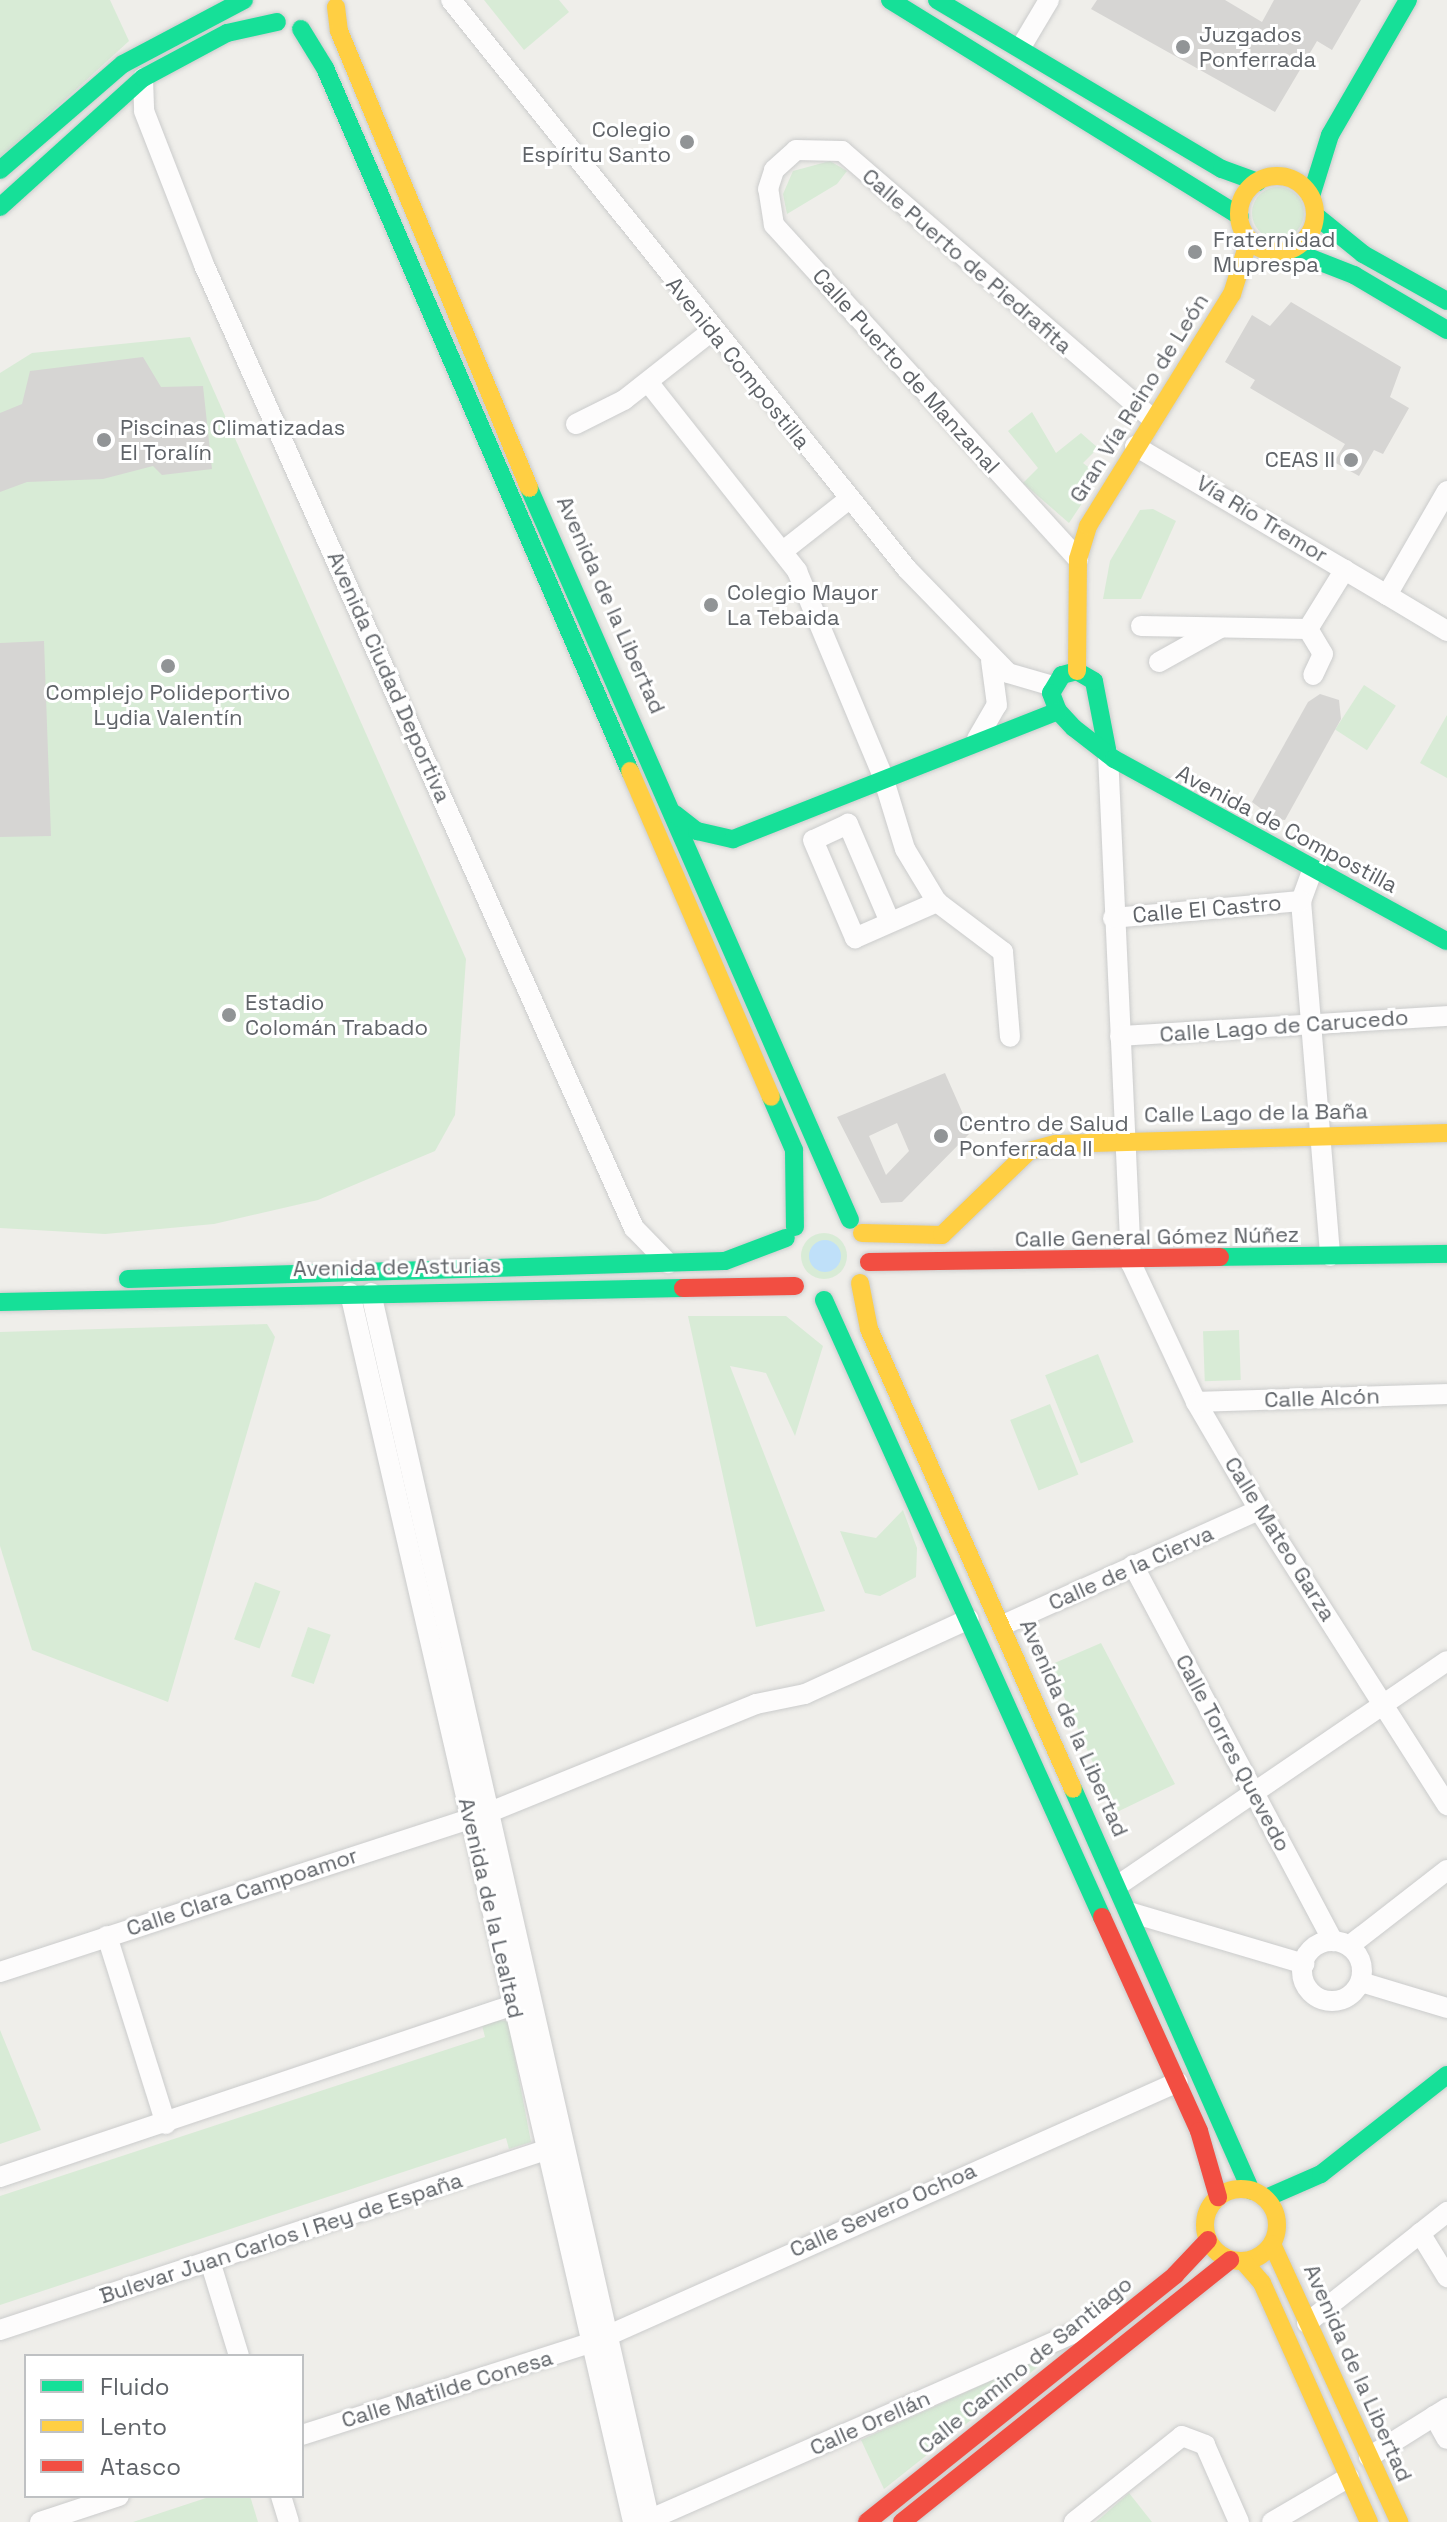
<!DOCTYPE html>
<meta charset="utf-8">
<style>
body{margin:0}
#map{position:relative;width:1447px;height:2522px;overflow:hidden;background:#efeeea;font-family:"Space Grotesk",sans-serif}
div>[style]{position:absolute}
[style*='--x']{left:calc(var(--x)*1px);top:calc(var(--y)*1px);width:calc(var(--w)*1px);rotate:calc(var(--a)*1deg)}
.green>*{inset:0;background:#d8ebd6;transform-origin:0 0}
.round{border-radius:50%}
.water>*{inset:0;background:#bfe0f9}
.building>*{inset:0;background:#d6d5d3}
.roads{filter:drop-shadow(0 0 2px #cbcccc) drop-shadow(0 0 2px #cbcccc)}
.street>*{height:20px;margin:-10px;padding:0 10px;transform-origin:10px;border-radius:10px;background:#fdfcfc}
.street>.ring{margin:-10px;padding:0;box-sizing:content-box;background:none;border:20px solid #fdfcfc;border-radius:50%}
.fast>*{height:18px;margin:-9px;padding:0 9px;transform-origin:9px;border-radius:9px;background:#16e098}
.slow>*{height:18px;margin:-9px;padding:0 9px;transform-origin:9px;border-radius:9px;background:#ffcf43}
.slow>.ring{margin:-9px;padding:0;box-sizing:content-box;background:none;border:18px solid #ffcf43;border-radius:50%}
.jam>*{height:18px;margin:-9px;padding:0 9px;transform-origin:9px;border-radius:9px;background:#f24e42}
.dots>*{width:22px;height:22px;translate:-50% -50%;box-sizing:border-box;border:4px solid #fff;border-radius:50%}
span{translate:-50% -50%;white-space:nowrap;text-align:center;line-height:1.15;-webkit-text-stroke:6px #fff;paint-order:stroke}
.poi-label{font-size:22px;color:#5f6368}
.left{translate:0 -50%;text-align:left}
.right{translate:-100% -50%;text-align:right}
.street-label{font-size:22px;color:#5f6368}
.legend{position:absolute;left:24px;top:2354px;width:280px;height:144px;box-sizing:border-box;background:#fff;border:2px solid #bfc1c3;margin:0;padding:10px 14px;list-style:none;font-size:24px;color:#5f6368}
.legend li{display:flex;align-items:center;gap:16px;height:40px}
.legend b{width:40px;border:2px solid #bfc1c3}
</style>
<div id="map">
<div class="green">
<div style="clip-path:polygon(0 0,110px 0,129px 41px,0 159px)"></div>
<div style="clip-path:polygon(484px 0,559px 0,569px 12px,524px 50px)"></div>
<div style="clip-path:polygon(830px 161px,847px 171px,837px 184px,787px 214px,783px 194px,793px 171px)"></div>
<div class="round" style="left:1252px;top:187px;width:52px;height:52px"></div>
<div style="clip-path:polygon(190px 337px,466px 959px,455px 1115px,435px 1151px,318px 1200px,214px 1224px,105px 1234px,0 1228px,0 373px,32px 353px)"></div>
<div style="clip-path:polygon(1032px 412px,1056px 453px,1081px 433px,1098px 448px,1083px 463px,1100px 476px,1069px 523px,1023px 483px,1038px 468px,1008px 431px)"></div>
<div style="clip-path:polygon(1153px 509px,1176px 521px,1141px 599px,1103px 599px,1110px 561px,1140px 510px)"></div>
<div style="left:1364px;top:685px;width:38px;height:53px;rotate:33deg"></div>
<div style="clip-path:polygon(1447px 715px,1447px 778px,1420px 763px)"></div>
<div class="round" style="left:801px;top:1233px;width:46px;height:46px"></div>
<div style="clip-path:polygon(688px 1316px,786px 1316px,823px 1346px,795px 1436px,766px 1373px,730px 1366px,825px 1611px,756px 1627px)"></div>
<div style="clip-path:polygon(267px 1324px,275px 1337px,168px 1702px,32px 1650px,0 1546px,0 1332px)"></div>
<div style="left:1239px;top:1330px;width:50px;height:36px;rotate:88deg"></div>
<div style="left:1098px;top:1354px;width:95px;height:57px;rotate:68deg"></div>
<div style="left:1050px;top:1404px;width:76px;height:43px;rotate:68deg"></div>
<div style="clip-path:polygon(903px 1510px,917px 1548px,916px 1577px,880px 1596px,865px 1593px,840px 1531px,876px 1538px)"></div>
<div style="left:255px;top:1582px;width:27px;height:61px;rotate:20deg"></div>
<div style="left:308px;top:1627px;width:24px;height:52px;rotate:19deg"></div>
<div style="clip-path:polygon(1101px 1643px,1175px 1784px,1115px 1813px,1050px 1665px)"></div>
<div style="clip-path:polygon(497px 2020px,508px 2021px,531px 2142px,509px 2149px,506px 2138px,0 2305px,0 2196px,485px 2037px,482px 2025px)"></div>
<div style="clip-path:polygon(0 2030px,41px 2130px,0 2144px)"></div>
<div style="clip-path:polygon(1043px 2357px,1044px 2362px,884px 2489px,861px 2440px)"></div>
<div style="clip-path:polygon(1129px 2493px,1152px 2522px,1096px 2522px)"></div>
<div style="clip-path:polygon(212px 2496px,250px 2496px,258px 2522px,133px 2522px)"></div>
</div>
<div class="water">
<div class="round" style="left:809px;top:1240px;width:32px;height:32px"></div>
</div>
<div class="building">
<div style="clip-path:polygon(1097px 0,1225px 0,1262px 22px,1274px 0,1361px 0,1332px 50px,1317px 41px,1275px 112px,1091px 9px)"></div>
<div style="clip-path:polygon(1291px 302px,1401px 367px,1390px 397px,1409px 408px,1383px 454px,1374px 450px,1359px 476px,1334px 462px,1345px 444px,1250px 388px,1255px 380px,1225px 362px,1252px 315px,1270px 326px)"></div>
<div style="clip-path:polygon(143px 357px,161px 387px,203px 386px,212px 469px,162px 475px,153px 466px,103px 479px,27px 482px,0 492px,0 413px,22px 404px,30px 371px)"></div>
<div style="clip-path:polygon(44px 641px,51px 836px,0 837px,0 643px)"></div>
<div style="clip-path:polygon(1320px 694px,1339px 700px,1341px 719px,1285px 820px,1275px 819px,1252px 802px,1308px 702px)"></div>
<div style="clip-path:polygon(evenodd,945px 1073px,971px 1132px,902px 1202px,881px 1203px,837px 1117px,945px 1073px,897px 1123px,909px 1151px,886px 1175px,869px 1136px,897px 1123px)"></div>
</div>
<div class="roads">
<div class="street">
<div style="--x:451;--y:0;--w:729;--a:51.29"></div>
<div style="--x:907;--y:569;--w:145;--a:45.8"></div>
<div style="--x:1008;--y:673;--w:47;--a:16.1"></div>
<div style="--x:1021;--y:47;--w:55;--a:-59.2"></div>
<div style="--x:143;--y:78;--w:33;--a:88"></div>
<div style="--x:144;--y:111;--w:165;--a:68.7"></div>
<div style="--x:204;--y:265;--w:1055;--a:65.94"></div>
<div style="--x:634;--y:1228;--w:49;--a:45.8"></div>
<div style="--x:648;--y:382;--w:241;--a:51.7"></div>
<div style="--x:797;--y:571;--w:223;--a:67.3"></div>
<div style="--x:883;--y:777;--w:75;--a:73"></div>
<div style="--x:905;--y:849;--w:62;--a:58.9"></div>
<div style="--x:937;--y:902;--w:83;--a:37.1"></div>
<div style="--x:1003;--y:952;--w:85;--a:85.3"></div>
<div style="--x:576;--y:424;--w:54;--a:-26.6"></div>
<div style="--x:624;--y:400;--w:113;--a:-38.2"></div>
<div style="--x:1135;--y:446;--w:293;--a:30.6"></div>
<div style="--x:1387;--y:595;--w:120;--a:-60"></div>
<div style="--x:783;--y:551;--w:84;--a:-38.2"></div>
<div style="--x:1078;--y:559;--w:452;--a:-132.3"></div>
<div style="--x:774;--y:225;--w:36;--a:-99"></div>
<div style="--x:768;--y:189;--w:20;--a:-72"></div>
<div style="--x:774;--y:170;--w:30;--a:-42"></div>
<div style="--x:796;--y:150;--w:46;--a:1.2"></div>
<div style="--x:842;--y:151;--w:410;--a:40.8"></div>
<div style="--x:1387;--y:595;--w:70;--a:31"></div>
<div style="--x:1141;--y:626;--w:167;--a:1"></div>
<div style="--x:1308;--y:629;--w:70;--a:-58.3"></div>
<div style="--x:1308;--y:629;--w:29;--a:59"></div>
<div style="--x:1323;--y:654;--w:23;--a:115"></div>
<div style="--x:1159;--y:662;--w:70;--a:-29.1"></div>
<div style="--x:977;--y:739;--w:39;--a:-60"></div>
<div style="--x:997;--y:705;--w:45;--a:-97.6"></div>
<div style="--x:1108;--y:754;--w:510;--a:87.41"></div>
<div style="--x:1131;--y:1263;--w:153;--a:64.9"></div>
<div style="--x:1196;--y:1402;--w:125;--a:59.7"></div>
<div style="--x:1259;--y:1510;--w:350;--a:57.5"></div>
<div style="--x:1312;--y:871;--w:32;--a:110"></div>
<div style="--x:1301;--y:901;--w:356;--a:85.3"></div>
<div style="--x:1113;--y:918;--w:189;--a:-5.2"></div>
<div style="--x:890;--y:922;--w:107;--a:-113.2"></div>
<div style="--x:848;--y:824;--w:38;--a:155"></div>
<div style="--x:813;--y:840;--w:107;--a:66.8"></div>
<div style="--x:855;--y:938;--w:90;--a:-23.7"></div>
<div style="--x:1120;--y:1036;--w:328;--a:-3.5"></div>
<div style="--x:350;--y:1293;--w:1261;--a:77.03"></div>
<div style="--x:371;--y:1293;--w:1260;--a:77.21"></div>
<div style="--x:1196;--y:1402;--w:251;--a:-1.8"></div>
<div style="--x:1133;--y:1565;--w:426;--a:62"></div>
<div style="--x:1003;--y:1625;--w:281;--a:-24.2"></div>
<div style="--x:1117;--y:1886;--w:399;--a:-34.3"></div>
<div style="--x:1129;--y:1912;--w:183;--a:16.5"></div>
<div style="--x:107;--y:1936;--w:197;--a:72.6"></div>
<div class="ring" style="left:1302px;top:1941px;width:40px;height:40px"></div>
<div style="--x:1349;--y:1946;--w:124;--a:-37.8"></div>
<div style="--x:0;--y:1972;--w:510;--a:-18.04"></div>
<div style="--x:485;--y:1814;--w:292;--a:-22.1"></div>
<div style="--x:756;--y:1704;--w:50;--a:-11.5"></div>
<div style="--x:805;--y:1694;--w:180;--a:-24.6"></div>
<div style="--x:1361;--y:1982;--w:90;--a:16.8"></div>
<div style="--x:0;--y:2177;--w:554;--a:-18.53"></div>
<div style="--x:1420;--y:2233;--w:52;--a:58.5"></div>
<div style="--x:210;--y:2261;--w:99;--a:73"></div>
<div style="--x:1307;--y:2323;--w:179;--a:-38.4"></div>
<div style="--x:0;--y:2330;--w:588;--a:-18.25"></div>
<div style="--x:1434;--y:2416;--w:26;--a:61"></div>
<div style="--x:302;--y:2435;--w:303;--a:-17.7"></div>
<div style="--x:591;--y:2343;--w:642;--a:-23.97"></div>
<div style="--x:1369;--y:2457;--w:92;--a:-32.1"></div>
<div style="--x:281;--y:2496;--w:27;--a:73"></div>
<div style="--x:40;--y:2522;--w:83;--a:-18.2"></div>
<div style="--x:644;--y:2522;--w:512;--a:-23.71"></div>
<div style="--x:1074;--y:2522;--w:138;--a:-38.5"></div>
<div style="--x:1182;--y:2436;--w:25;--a:21"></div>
<div style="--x:1205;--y:2445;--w:84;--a:66.2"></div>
<div style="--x:1272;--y:2522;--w:89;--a:-30.3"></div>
</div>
<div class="fast">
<div style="--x:890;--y:0;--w:411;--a:31.7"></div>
<div style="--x:937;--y:0;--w:331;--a:30.7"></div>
<div style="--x:1222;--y:169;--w:38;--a:20"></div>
<div style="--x:301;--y:29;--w:46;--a:58.4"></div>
<div style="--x:325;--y:68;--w:766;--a:66.55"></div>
<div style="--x:0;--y:170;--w:162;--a:-40.8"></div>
<div style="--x:123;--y:64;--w:137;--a:-27.9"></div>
<div style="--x:1311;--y:196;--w:64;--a:-72.7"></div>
<div style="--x:1330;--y:135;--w:156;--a:-60"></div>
<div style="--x:0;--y:207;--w:193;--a:-42.1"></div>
<div style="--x:143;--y:78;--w:95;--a:-28.2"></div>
<div style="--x:227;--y:33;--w:51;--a:-12.4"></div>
<div style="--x:1315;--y:215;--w:62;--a:39.1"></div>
<div style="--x:1363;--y:254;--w:96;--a:29.2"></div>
<div style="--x:1290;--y:250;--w:69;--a:21.3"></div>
<div style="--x:1354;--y:275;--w:108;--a:30.6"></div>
<div style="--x:529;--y:488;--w:799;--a:66.32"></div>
<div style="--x:1108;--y:754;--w:74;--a:-100.9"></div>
<div style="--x:1094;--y:681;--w:20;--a:-150"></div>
<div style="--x:1077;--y:671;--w:16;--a:165"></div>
<div style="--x:1062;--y:675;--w:21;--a:121"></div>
<div style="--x:1051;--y:693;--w:19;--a:69"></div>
<div style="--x:1058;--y:711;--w:23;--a:47"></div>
<div style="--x:1074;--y:728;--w:51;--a:37.8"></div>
<div style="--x:1114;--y:759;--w:379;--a:28.7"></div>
<div style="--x:675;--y:814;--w:28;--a:38"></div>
<div style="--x:697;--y:831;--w:37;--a:13"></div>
<div style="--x:733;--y:839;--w:349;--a:-21.5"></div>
<div style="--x:771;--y:1097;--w:58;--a:66.5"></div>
<div style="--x:794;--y:1150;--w:77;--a:89.3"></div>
<div style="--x:1220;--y:1257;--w:227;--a:-0.8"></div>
<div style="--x:128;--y:1279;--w:597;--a:-1.73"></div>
<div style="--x:725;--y:1261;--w:65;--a:-20.7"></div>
<div style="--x:824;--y:1300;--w:677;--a:65.75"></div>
<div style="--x:0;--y:1302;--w:683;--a:-1.17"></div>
<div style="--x:1073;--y:1789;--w:439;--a:66.1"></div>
<div style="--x:1266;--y:2198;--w:60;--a:-23.6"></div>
<div style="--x:1321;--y:2174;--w:160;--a:-38.2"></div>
</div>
<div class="slow">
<div style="--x:336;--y:7;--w:24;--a:83"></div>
<div style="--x:339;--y:31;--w:495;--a:67.4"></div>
<div class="ring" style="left:1239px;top:176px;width:58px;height:58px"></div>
<div style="--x:1077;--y:671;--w:112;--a:-89.5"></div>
<div style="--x:1078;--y:559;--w:34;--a:-73"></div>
<div style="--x:1088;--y:526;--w:273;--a:-58.2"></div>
<div style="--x:1232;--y:294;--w:57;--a:-72.5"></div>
<div style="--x:630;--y:771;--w:355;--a:66.6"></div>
<div style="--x:862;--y:1233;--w:80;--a:1.4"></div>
<div style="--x:942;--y:1235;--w:121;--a:-44"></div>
<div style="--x:1029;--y:1151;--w:28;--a:-15"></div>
<div style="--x:1056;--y:1144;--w:391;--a:-1.6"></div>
<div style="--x:860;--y:1283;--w:47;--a:78.9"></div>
<div style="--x:869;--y:1329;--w:503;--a:66.08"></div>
<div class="ring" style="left:1205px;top:2189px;width:54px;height:54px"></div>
<div style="--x:1272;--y:2244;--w:306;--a:65.4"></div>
<div style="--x:1243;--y:2261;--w:29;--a:49"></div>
<div style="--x:1262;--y:2283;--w:262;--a:65.9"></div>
</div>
<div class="jam">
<div style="--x:869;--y:1262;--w:351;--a:-0.8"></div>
<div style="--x:683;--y:1288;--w:112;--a:-1"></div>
<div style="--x:1102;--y:1917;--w:235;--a:65.6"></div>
<div style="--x:1199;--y:2131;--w:69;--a:73.9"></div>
<div style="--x:867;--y:2522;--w:395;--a:-38.7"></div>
<div style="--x:1175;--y:2275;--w:48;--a:-46.7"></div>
<div style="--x:902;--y:2522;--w:420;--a:-38.6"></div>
</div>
</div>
<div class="dots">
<div style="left:1183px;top:47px;background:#919496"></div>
<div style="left:687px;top:142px;background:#919496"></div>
<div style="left:1195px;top:252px;background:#919496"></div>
<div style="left:104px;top:440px;background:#919496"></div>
<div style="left:1351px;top:460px;background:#919496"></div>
<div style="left:711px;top:605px;background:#919496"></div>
<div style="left:168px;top:666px;background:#919496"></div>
<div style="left:229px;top:1015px;background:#919496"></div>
<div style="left:941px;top:1136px;background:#919496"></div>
</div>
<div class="poi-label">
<span class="left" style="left:1199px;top:47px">Juzgados<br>Ponferrada</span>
<span class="right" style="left:671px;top:142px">Colegio<br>Espíritu Santo</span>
<span class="left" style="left:1213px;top:252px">Fraternidad<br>Muprespa</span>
<span class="left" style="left:120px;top:440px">Piscinas Climatizadas<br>El Toralín</span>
<span class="right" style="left:1335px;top:460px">CEAS II</span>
<span class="left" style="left:727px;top:605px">Colegio Mayor<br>La Tebaida</span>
<span style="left:168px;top:705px">Complejo Polideportivo<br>Lydia Valentín</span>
<span class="left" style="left:245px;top:1015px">Estadio<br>Colomán Trabado</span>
<span class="left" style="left:959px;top:1136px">Centro de Salud<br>Ponferrada II</span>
</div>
<div class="street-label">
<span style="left:967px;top:261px;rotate:41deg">Calle Puerto de Piedrafita</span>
<span style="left:738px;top:363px;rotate:51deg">Avenida Compostilla</span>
<span style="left:906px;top:371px;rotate:48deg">Calle Puerto de Manzanal</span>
<span style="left:1139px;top:398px;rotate:-58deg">Gran Vía Reino de León</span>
<span style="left:1262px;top:519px;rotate:31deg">Vía Río Tremor</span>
<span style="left:611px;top:605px;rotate:66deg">Avenida de la Libertad</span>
<span style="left:389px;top:677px;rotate:66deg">Avenida Ciudad Deportiva</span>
<span style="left:1287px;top:829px;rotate:28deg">Avenida de Compostilla</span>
<span style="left:1207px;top:909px;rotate:-5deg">Calle El Castro</span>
<span style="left:1284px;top:1026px;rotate:-4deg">Calle Lago de Carucedo</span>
<span style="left:1256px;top:1113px;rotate:-1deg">Calle Lago de la Baña</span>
<span style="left:1157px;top:1237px;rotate:-1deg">Calle General Gómez Núñez</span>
<span style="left:397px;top:1267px;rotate:-1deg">Avenida de Asturias</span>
<span style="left:1322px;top:1398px;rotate:-2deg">Calle Alcón</span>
<span style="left:1280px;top:1539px;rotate:58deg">Calle Mateo Garza</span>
<span style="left:1131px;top:1568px;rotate:-24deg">Calle de la Cierva</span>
<span style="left:1074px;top:1728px;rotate:66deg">Avenida de la Libertad</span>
<span style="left:1233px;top:1753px;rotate:62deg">Calle Torres Quevedo</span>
<span style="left:242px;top:1892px;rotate:-18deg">Calle Clara Campoamor</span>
<span style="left:491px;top:1908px;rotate:77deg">Avenida de la Lealtad</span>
<span style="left:883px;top:2210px;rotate:-24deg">Calle Severo Ochoa</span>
<span style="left:281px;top:2238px;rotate:-18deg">Bulevar Juan Carlos I Rey de España</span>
<span style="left:1025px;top:2365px;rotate:-39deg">Calle Camino de Santiago</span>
<span style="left:1358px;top:2373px;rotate:66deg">Avenida de la Libertad</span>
<span style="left:447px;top:2389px;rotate:-17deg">Calle Matilde Conesa</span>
<span style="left:870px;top:2423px;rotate:-24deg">Calle Orellán</span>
</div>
<ul class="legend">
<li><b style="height:10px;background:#16e098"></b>Fluido</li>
<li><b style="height:10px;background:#ffcf43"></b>Lento</li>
<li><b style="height:10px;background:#f24e42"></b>Atasco</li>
</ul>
</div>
